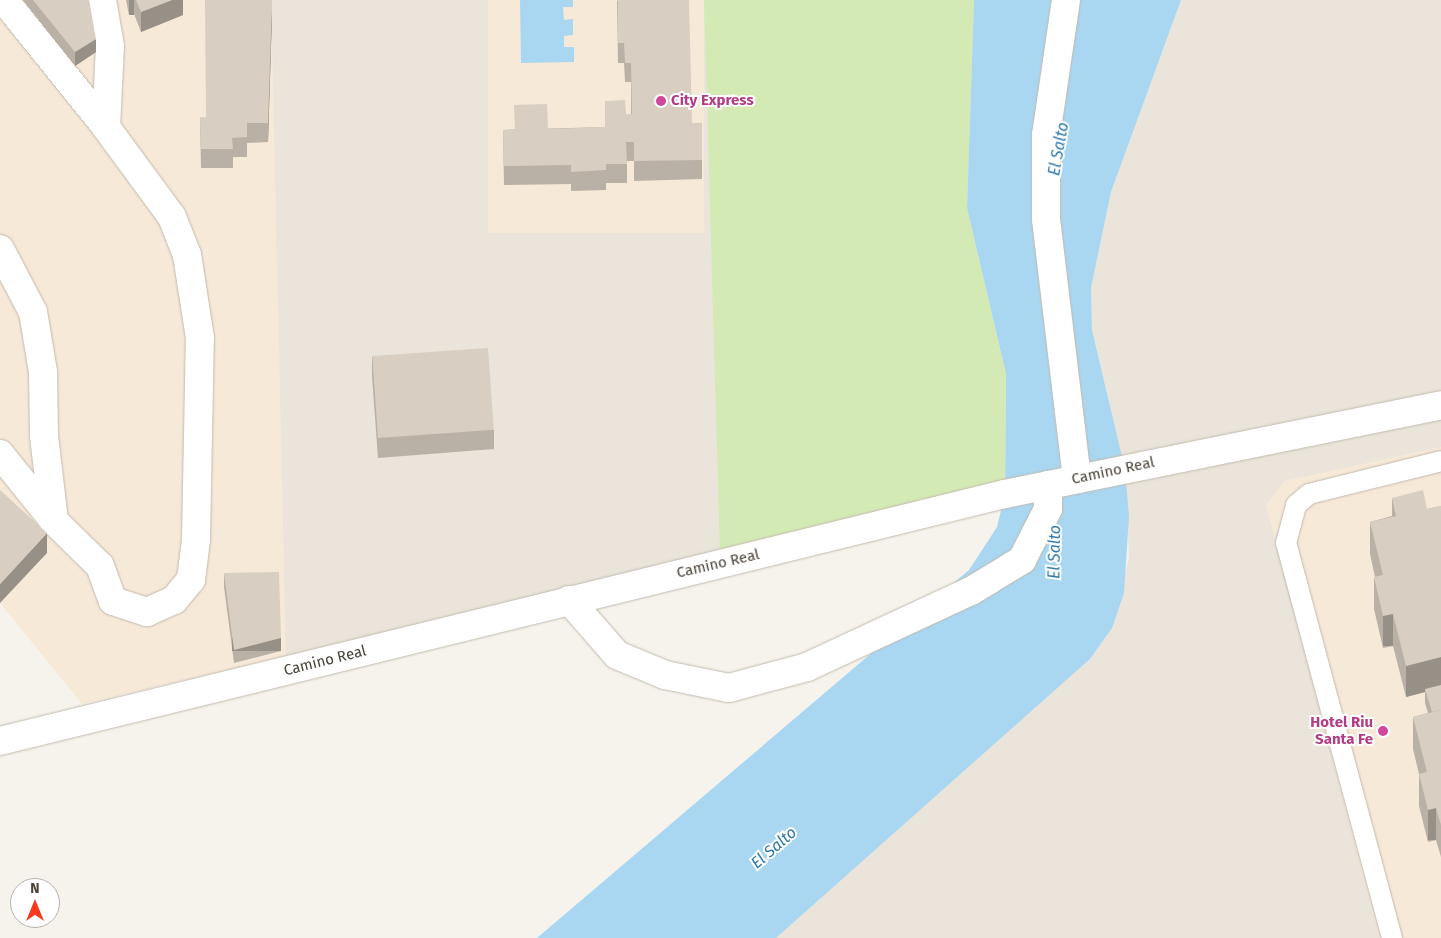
<!DOCTYPE html>
<style>
body{margin:0}
#map{position:relative;width:1441px;height:938px;overflow:hidden;background:#f6f3ec;font-family:"Fira Sans",sans-serif}
div>[style]{position:absolute}
[style*='--x']{left:calc(var(--x)*1px);top:calc(var(--y)*1px);width:calc(var(--w)*1px);rotate:calc(var(--a)*1deg)}
.residential>*{inset:0;background:#eae4da}
.commercial>*{inset:0;background:#f7e9d8;transform-origin:0 0}
.green>*{inset:0;background:#d4eab5}
.water>*{inset:0;background:#a9d7f2}
.roads{filter:drop-shadow(0 0 1px #c2baae) drop-shadow(0 0 1px #c2baae)}
.service>*{height:20px;margin:-10px;padding:0 10px;transform-origin:10px;border-radius:10px;background:#fff}
.minor>*{height:28px;margin:-14px;padding:0 14px;transform-origin:14px;border-radius:14px;background:#fff}
.wall>*{inset:0;background:#bab1a6}
.shaded-wall>*{inset:0;background:#979087;transform-origin:0 0}
.building>*{inset:0;background:#d8cec1;transform-origin:0 0}
.dots>*{width:14px;height:14px;translate:-50% -50%;box-sizing:border-box;border:2px solid #fff;border-radius:50%}
span{translate:-50% -50%;white-space:nowrap;text-align:center;line-height:1.15;-webkit-text-stroke:4px #fff;paint-order:stroke}
.hotel-label{font-size:15px;color:#b23c85;font-weight:700}
.left{translate:0 -50%;text-align:left}
.right{translate:-100% -50%;text-align:right}
.street-label{font-size:15px;color:#4b4339}
.water-label{font-size:16px;color:#2c78a8;font-style:italic}
.north{position:absolute;left:10px;top:878px;width:50px;height:50px;box-sizing:border-box;background:#fff;border:1px solid #b7b4b0;border-radius:50%;rotate:0deg;font-size:14px;font-weight:700;line-height:20px;text-align:center;color:#4b4339}
.north::after{content:'';display:block;margin:auto;width:18px;height:22px;background:#fb371e;clip-path:polygon(50% 0,100% 100%,50% 72%,0 100%)}
</style>
<div id="map">
<div class="residential">
<div style="clip-path:polygon(0 0,974px 0,967px 208px,720px 553px,82px 704px)"></div>
<div style="clip-path:polygon(1181px 0,1441px 0,1441px 938px,776px 938px,1090px 659px,1112px 628px,1129px 557px,1125px 469px,1092px 330px,1091px 288px,1111px 192px)"></div>
</div>
<div class="commercial">
<div style="clip-path:polygon(0 0,271px 0,286px 656px,82px 704px,0 603px)"></div>
<div style="left:488px;top:0;width:216px;height:233px"></div>
<div style="clip-path:polygon(1441px 447px,1441px 938px,1379px 938px,1266px 505px,1284px 481px)"></div>
</div>
<div class="green">
<div style="clip-path:polygon(704px 0,974px 0,967px 208px,1006px 374px,1005px 489px,720px 553px)"></div>
</div>
<div class="water">
<div style="clip-path:polygon(520px 0,573px 0,573px 7px,563px 7px,564px 20px,573px 19px,573px 35px,564px 36px,564px 47px,574px 47px,574px 62px,521px 63px)"></div>
<div style="clip-path:polygon(974px 0,1181px 0,1111px 192px,1091px 288px,1092px 330px,1125px 469px,1129px 517px,1124px 593px,1112px 628px,1090px 659px,776px 938px,537px 938px,969px 570px,997px 527px,1005px 494px,1006px 374px,967px 208px)"></div>
</div>
<div class="roads">
<div class="service">
<div style="--x:1392;--y:938;--w:409;--a:-105"></div>
<div style="--x:1286;--y:543;--w:39;--a:-75"></div>
<div style="--x:1296;--y:505;--w:17;--a:-40"></div>
<div style="--x:1309;--y:494;--w:136;--a:-14"></div>
</div>
<div class="minor">
<div style="--x:4;--y:0;--w:163;--a:51.2"></div>
<div style="--x:1066;--y:0;--w:136;--a:98.4"></div>
<div style="--x:1046;--y:135;--w:84;--a:90"></div>
<div style="--x:1046;--y:219;--w:262;--a:83.2"></div>
<div style="--x:0;--y:249;--w:71;--a:62.4"></div>
<div style="--x:33;--y:312;--w:61;--a:80.5"></div>
<div style="--x:43;--y:372;--w:64;--a:89.1"></div>
<div style="--x:44;--y:436;--w:86;--a:83.3"></div>
<div style="--x:0;--y:454;--w:86;--a:51.1"></div>
<div style="--x:54;--y:521;--w:64;--a:44.4"></div>
<div style="--x:100;--y:566;--w:37;--a:70"></div>
<div style="--x:113;--y:601;--w:36;--a:18"></div>
<div style="--x:147;--y:612;--w:30;--a:-24"></div>
<div style="--x:174;--y:600;--w:26;--a:-50"></div>
<div style="--x:191;--y:580;--w:40;--a:-82.9"></div>
<div style="--x:196;--y:540;--w:202;--a:-88.9"></div>
<div style="--x:200;--y:338;--w:84;--a:-98.9"></div>
<div style="--x:187;--y:255;--w:41;--a:-111.5"></div>
<div style="--x:172;--y:217;--w:112;--a:-126.3"></div>
<div style="--x:106;--y:127;--w:81;--a:-87.2"></div>
<div style="--x:110;--y:46;--w:47;--a:-99.9"></div>
<div style="--x:569;--y:600;--w:73;--a:48.9"></div>
<div style="--x:617;--y:655;--w:52;--a:22.6"></div>
<div style="--x:665;--y:675;--w:65;--a:11.5"></div>
<div style="--x:729;--y:688;--w:81;--a:-15.1"></div>
<div style="--x:807;--y:667;--w:181;--a:-24.9"></div>
<div style="--x:971;--y:591;--w:60;--a:-31.3"></div>
<div style="--x:1022;--y:560;--w:57;--a:-63"></div>
<div style="--x:1048;--y:509;--w:24;--a:-90"></div>
<div style="--x:0;--y:741;--w:1035;--a:-13.81"></div>
<div style="--x:1005;--y:494;--w:445;--a:-11.5"></div>
</div>
</div>
<div class="wall">
<div style="clip-path:polygon(23px 0,89px 0,96px 52px,75px 66px)"></div>
<div style="clip-path:polygon(126px 0,183px 0,183px 15px,141px 32px,134px 14px,129px 15px)"></div>
<div style="clip-path:polygon(617px 0,692px 123px,702px 123px,702px 179px,634px 181px,634px 161px,627px 161px,627px 183px,606px 183px,606px 190px,571px 191px,571px 184px,504px 185px,503px 130px,605px 127px,626px 114px,631px 114px,631px 82px,625px 82px,624px 63px,618px 63px)"></div>
<div style="clip-path:polygon(272px 16px,268px 142px,247px 143px,247px 157px,233px 157px,233px 168px,201px 168px,200px 117px,206px 117px)"></div>
<div style="clip-path:polygon(372px 357px,494px 430px,494px 449px,378px 458px,372px 376px)"></div>
<div style="clip-path:polygon(1392px 498px,1427px 509px,1441px 506px,1441px 857px,1436px 840px,1428px 842px,1419px 806px,1419px 774px,1413px 749px,1413px 717px,1428px 713px,1425px 703px,1425px 692px,1406px 697px,1393px 646px,1383px 648px,1374px 609px,1374px 577px,1375px 577px,1370px 554px,1370px 522px,1392px 516px)"></div>
<div style="clip-path:polygon(224px 573px,281px 651px,234px 663px,224px 587px)"></div>
</div>
<div class="shaded-wall">
<div style="left:129px;top:0;width:5px;height:15px"></div>
<div style="clip-path:polygon(172px 0,183px 0,183px 15px,141px 32px,141px 12px)"></div>
<div style="clip-path:polygon(272px 0,272px 16px,268px 142px,268px 123px)"></div>
<div style="clip-path:polygon(96px 39px,96px 52px,75px 66px,75px 52px)"></div>
<div style="clip-path:polygon(47px 533px,47px 553px,0 603px,0 584px)"></div>
<div style="left:1393px;top:614px;width:32px;height:10px;rotate:90deg"></div>
<div style="left:281px;top:638px;width:13px;height:49px;rotate:90deg"></div>
<div style="clip-path:polygon(1441px 657px,1441px 689px,1425px 689px,1425px 692px,1406px 697px,1406px 666px)"></div>
<div style="left:1436px;top:808px;width:32px;height:8px;rotate:90deg"></div>
</div>
<div class="building">
<div style="clip-path:polygon(33px 0,89px 0,96px 39px,75px 52px)"></div>
<div style="clip-path:polygon(136px 0,172px 0,141px 12px)"></div>
<div style="clip-path:polygon(205px 0,272px 0,268px 123px,247px 123px,247px 137px,232px 138px,233px 149px,201px 149px,200px 117px,206px 117px)"></div>
<div style="clip-path:polygon(618px 0,689px 0,692px 123px,702px 123px,702px 160px,634px 161px,634px 142px,626px 142px,627px 164px,606px 164px,606px 170px,571px 172px,571px 165px,504px 166px,503px 130px,515px 129px,514px 105px,547px 104px,548px 129px,605px 127px,605px 101px,625px 100px,626px 114px,632px 114px,631px 63px,625px 63px,624px 43px,618px 43px)"></div>
<div style="left:488px;top:348px;width:82px;height:116px;rotate:86deg"></div>
<div style="clip-path:polygon(0 490px,47px 533px,0 584px)"></div>
<div style="clip-path:polygon(1423px 490px,1427px 509px,1441px 506px,1441px 657px,1406px 666px,1393px 614px,1383px 616px,1374px 577px,1383px 575px,1370px 522px,1396px 516px,1392px 498px)"></div>
<div style="clip-path:polygon(279px 572px,281px 638px,234px 650px,224px 573px)"></div>
<div style="clip-path:polygon(1441px 685px,1441px 710px,1432px 712px,1425px 689px)"></div>
<div style="clip-path:polygon(1441px 710px,1441px 825px,1436px 808px,1428px 810px,1419px 774px,1427px 772px,1413px 717px)"></div>
</div>
<div class="dots">
<div style="left:661px;top:101px;background:#d1479c"></div>
<div style="left:1383px;top:731px;background:#d1479c"></div>
</div>
<div class="hotel-label">
<span class="left" style="left:671px;top:101px">City Express</span>
<span class="right" style="left:1373px;top:731px">Hotel Riu<br>Santa Fe</span>
</div>
<div class="street-label">
<span style="left:1113px;top:471px;rotate:-12deg">Camino Real</span>
<span style="left:718px;top:564px;rotate:-13deg">Camino Real</span>
<span style="left:325px;top:661px;rotate:-14deg">Camino Real</span>
</div>
<div class="water-label">
<span style="left:1059px;top:149px;rotate:-80deg">El Salto</span>
<span style="left:1055px;top:552px;rotate:-89deg">El Salto</span>
<span style="left:774px;top:848px;rotate:-41deg">El Salto</span>
</div>
<div class="north">N</div>
</div>
